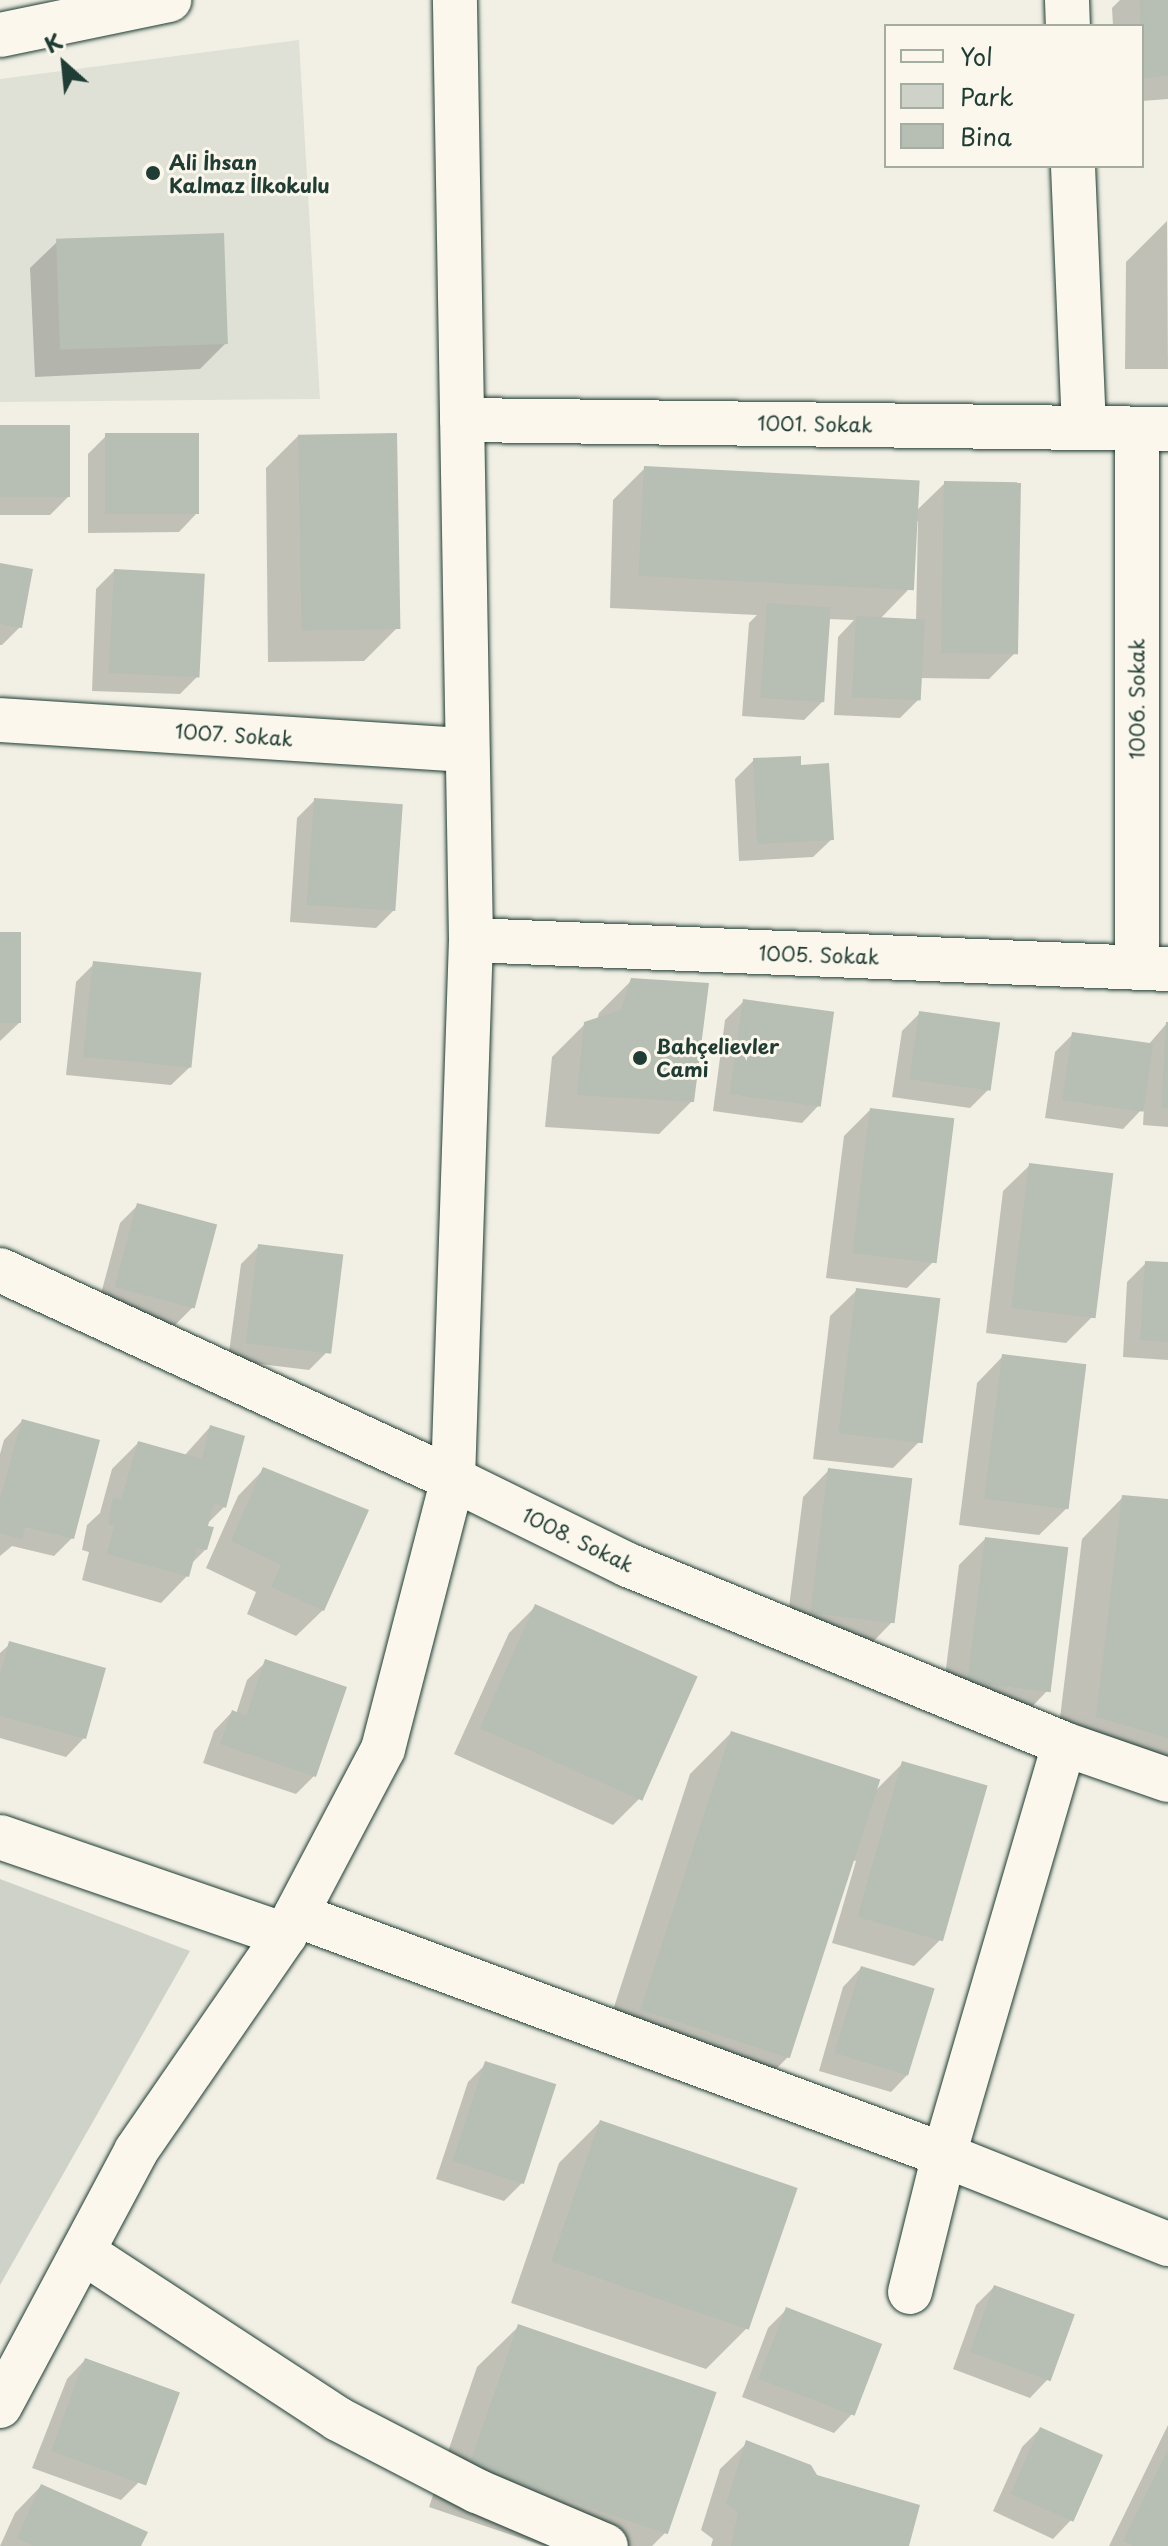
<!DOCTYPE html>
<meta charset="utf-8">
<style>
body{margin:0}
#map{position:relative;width:1168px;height:2546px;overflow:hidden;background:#f2f0e5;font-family:"Playpen Sans",sans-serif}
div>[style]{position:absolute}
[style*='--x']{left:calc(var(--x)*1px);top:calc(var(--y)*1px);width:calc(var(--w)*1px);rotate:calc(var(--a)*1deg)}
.built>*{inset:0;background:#e0e1d6}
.green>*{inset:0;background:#cfd2c8}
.shadow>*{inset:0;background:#0003}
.building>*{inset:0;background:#b7beb3;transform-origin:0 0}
.roads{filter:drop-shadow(0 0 2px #1f3d34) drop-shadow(0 0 2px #1f3d34)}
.street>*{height:44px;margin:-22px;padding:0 22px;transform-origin:22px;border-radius:22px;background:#fbf7ec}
.secondary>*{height:44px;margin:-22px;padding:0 22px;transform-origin:22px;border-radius:22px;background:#fbf7ec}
.dots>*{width:22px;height:22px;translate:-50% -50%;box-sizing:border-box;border:4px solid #fbf7ec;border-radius:50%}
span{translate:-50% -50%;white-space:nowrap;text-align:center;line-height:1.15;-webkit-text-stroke:6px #fbf7ec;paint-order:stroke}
.poi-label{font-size:20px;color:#1f3d34;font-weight:700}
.left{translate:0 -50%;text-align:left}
.street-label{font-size:20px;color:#1f3d34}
.legend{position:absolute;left:884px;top:24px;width:260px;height:144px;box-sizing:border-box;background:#fbf7ec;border:2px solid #a3ada2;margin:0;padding:10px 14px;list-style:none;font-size:24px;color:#1f3d34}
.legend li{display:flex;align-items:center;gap:16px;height:40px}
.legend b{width:40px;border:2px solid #a3ada2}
.north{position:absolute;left:24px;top:24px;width:80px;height:80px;-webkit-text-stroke:6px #fbf7ec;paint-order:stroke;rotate:333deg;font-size:22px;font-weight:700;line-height:32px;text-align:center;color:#1f3d34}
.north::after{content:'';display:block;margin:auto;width:28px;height:36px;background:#1f3d34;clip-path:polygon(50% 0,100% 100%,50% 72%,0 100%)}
</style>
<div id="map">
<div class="built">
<div style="clip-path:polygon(299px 40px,320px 399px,0 402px,0 79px)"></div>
</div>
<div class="green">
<div style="clip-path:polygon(0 1879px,190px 1951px,0 2285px)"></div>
</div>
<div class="shadow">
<div style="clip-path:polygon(1120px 0,1168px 0,1168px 99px,1142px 101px,1142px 26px,1113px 26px,1112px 8px)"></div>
<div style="clip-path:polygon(1167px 221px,1168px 369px,1125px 369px,1126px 262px)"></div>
<div style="clip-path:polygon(57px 242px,226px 343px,200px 369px,35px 377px,30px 268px)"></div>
<div style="clip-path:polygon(0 427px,68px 497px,50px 515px,0 515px)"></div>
<div style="clip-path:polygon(106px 436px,197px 513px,179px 532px,88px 533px,88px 454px)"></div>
<div style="clip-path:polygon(298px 436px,397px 628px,364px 661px,268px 662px,266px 468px)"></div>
<div style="clip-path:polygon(evenodd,645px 468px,915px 512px,945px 483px,1015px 653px,989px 679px,919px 678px,918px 700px,900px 718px,834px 715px,838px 637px,854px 620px,828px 619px,822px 702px,804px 720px,742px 716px,749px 623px,757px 615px,610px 608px,613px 500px,645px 468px,915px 521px,918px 521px,916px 622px,879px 620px,910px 588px,915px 521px)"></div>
<div style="clip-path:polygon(0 565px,20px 627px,2px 645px,0 645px)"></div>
<div style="clip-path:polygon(114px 571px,198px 676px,180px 694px,92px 691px,96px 589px)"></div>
<div style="clip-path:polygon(754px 760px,799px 767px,832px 839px,813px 857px,739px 861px,735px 779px)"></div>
<div style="clip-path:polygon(315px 800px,394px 910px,376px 928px,290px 922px,297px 818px)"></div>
<div style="clip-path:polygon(0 934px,19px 1023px,0 1041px)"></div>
<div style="clip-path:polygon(94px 964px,190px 1067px,171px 1085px,66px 1075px,76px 982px)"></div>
<div style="clip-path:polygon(632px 980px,692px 1101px,659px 1134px,545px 1127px,552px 1057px,585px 1024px,597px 1020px,599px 1013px)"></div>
<div style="clip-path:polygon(743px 1002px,820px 1104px,802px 1123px,713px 1111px,725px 1020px)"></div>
<div style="clip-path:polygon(920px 1013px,988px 1090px,970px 1108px,892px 1097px,902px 1031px)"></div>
<div style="clip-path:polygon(1168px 1022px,1168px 1127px,1143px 1125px,1144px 1107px,1123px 1129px,1045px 1118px,1055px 1052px,1073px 1034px,1148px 1045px)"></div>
<div style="clip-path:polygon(870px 1110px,933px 1262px,907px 1288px,826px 1278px,844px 1136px)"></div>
<div style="clip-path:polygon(1030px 1165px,1093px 1316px,1066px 1343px,986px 1333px,1003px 1191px)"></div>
<div style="clip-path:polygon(138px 1205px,193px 1307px,175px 1325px,98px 1305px,120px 1223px)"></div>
<div style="clip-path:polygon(259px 1246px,327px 1352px,309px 1370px,228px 1360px,241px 1264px)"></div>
<div style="clip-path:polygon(1146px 1263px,1168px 1264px,1168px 1360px,1123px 1357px,1127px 1282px)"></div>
<div style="clip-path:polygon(857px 1290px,919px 1442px,893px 1468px,813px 1459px,830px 1316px)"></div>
<div style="clip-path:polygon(1003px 1356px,1066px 1509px,1039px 1535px,959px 1525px,977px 1383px)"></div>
<div style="clip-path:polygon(22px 1421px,72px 1538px,54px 1556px,12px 1546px,0 1556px,0 1454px,4px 1440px)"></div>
<div style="clip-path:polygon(210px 1427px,224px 1507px,204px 1527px,206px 1549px,190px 1565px,187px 1576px,161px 1603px,82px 1580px,89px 1552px,82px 1550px,87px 1525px,100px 1513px,112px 1469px,138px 1443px,184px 1456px)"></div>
<div style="clip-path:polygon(264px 1469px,323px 1610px,296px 1636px,247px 1614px,256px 1592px,206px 1568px,238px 1496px)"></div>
<div style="clip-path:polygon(829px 1470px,892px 1622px,866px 1649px,785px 1639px,803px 1497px)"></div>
<div style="clip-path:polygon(1123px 1497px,1168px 1501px,1168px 1791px,1055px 1758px,1082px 1539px)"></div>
<div style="clip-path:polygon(985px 1539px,1048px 1690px,1022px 1717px,941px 1708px,959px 1565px)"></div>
<div style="clip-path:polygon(535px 1607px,639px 1799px,613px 1825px,454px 1754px,509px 1633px)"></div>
<div style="clip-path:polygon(10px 1644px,84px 1738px,66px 1757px,0 1738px,0 1653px)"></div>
<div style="clip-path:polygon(266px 1662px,314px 1776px,296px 1794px,203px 1763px,214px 1731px,232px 1712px,236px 1714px,247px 1680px)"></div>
<div style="clip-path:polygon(731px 1733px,874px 1792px,903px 1763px,940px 1940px,914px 1966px,832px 1943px,856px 1861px,852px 1860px,789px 2056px,748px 2097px,600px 2050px,690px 1774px)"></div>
<div style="clip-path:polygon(861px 1968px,909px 2073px,891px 2092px,819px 2071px,843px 1987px)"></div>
<div style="clip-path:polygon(486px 2064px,522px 2183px,504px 2201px,436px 2179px,468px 2082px)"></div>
<div style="clip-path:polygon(600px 2122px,747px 2328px,706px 2369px,511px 2303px,559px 2163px)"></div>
<div style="clip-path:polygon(994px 2287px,1048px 2379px,1030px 2398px,953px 2369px,976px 2305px)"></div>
<div style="clip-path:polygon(786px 2310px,852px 2414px,834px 2433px,742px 2397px,768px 2328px)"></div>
<div style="clip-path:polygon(519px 2326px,666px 2532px,652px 2546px,544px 2546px,429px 2507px,477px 2367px)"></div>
<div style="clip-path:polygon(85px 2360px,139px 2482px,121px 2500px,32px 2468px,67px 2379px)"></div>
<div style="clip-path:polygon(1168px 2425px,1168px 2546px,1109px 2546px)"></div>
<div style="clip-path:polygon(1040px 2429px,1071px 2520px,1053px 2539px,993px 2511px,1022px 2447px)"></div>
<div style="clip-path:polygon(747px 2443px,816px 2476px,907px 2546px,711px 2546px,713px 2539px,701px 2530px,720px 2469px)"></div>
<div style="clip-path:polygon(41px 2486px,139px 2546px,0 2546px,15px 2513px)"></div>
</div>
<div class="building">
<div style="clip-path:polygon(1139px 0,1168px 0,1168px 76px,1144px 78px)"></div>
<div style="left:224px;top:233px;width:111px;height:168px;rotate:88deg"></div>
<div style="left:0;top:425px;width:70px;height:72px"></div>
<div style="left:199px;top:433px;width:81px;height:94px;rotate:90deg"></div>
<div style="left:397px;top:433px;width:196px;height:99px;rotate:89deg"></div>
<div style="left:644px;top:466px;width:276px;height:110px;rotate:3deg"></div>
<div style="left:944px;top:481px;width:77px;height:172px;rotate:1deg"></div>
<div style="clip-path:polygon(0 563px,33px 569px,22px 628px,0 624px)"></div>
<div style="left:114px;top:569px;width:91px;height:104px;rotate:3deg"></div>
<div style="left:767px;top:603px;width:64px;height:95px;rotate:4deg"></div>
<div style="left:856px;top:616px;width:69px;height:81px;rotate:3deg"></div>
<div style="clip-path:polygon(801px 756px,801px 765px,829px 763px,834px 840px,757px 844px,753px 758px)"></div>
<div style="left:314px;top:798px;width:89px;height:107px;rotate:4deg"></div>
<div style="left:0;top:932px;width:21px;height:91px"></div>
<div style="left:93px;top:961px;width:109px;height:96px;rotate:6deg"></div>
<div style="clip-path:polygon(631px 978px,709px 983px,694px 1102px,577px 1095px,584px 1022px,621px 1010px)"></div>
<div style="left:743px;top:999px;width:92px;height:96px;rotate:8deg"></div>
<div style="left:919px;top:1011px;width:82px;height:69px;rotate:8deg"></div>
<div style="clip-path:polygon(1166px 1022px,1168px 1022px,1168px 1108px,1161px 1108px)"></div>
<div style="left:1072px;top:1032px;width:82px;height:69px;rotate:8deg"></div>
<div style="left:870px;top:1108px;width:85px;height:146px;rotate:7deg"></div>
<div style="left:1029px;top:1163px;width:85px;height:146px;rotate:7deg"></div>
<div style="left:137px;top:1203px;width:83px;height:87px;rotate:15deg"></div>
<div style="left:258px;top:1244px;width:86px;height:100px;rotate:7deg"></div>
<div style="clip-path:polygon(1145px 1261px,1168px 1262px,1168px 1342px,1140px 1340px)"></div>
<div style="left:856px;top:1288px;width:85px;height:146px;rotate:7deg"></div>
<div style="left:1002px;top:1354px;width:85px;height:146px;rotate:7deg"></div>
<div style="clip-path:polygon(22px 1419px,100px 1440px,74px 1539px,25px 1527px,22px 1539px,0 1533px,0 1499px)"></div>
<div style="clip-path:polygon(210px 1425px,245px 1436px,226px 1508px,214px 1503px,208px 1526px,214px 1527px,207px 1550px,197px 1548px,189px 1577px,107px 1554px,114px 1526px,108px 1524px,113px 1497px,121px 1500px,138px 1441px,202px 1459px)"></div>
<div style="clip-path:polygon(263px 1467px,369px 1510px,324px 1611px,271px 1587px,281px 1565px,231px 1541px)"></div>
<div style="left:828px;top:1468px;width:85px;height:146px;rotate:7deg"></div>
<div style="clip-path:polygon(1122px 1495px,1168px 1499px,1168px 1738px,1096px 1717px)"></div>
<div style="left:985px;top:1537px;width:84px;height:146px;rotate:7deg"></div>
<div style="left:535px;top:1604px;width:178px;height:136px;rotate:24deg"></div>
<div style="clip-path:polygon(9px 1641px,106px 1668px,86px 1739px,0 1716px,0 1675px)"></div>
<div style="clip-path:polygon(265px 1659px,347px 1687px,316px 1777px,220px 1744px,232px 1710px,246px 1716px)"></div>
<div style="left:731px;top:1731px;width:157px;height:293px;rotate:18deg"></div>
<div style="left:902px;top:1761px;width:89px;height:162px;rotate:16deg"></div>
<div style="left:861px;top:1966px;width:77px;height:91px;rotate:17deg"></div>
<div style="left:485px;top:2061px;width:75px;height:105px;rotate:18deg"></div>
<div style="left:600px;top:2120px;width:209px;height:150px;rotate:19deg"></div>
<div style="left:994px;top:2285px;width:86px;height:71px;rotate:20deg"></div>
<div style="left:786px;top:2307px;width:103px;height:77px;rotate:21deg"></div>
<div style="left:518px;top:2324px;width:210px;height:150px;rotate:19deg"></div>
<div style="left:85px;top:2358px;width:101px;height:99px;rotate:20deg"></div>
<div style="left:1040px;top:2427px;width:69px;height:73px;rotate:24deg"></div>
<div style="clip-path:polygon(746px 2440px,811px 2465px,817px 2475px,920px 2505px,909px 2546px,731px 2546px,738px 2512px,726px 2503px)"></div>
<div style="clip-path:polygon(1168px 2449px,1168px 2546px,1133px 2546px,1123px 2541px)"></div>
<div style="clip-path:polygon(41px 2484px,148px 2532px,141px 2546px,33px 2546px,17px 2538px)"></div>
</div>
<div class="roads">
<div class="street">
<div style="--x:1067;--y:0;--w:26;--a:88"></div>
<div style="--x:1073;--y:166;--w:262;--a:87.6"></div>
<div style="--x:462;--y:420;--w:706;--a:0.73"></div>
<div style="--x:0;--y:720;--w:468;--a:3.7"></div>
<div style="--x:471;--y:940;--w:698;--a:2.38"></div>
<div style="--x:1137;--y:968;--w:538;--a:-90"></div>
<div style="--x:0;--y:1270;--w:499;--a:24.8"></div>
<div style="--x:453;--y:1479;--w:195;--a:26.2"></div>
<div style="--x:628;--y:1565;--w:471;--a:22.3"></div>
<div style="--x:1064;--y:1744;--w:110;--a:19.1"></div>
<div style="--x:0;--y:1837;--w:301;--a:19"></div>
<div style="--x:296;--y:1915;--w:691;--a:20.32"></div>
<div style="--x:944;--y:2155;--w:241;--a:21.7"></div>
<div style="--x:83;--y:2252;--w:305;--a:33.2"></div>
<div style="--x:338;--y:2419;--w:157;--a:27.4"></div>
<div style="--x:477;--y:2491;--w:140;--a:23.1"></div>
<div style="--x:910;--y:2292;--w:141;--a:-76.1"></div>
<div style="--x:944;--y:2155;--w:428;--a:-73.7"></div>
<div style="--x:0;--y:2406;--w:289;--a:-61.9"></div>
<div style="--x:136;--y:2151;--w:262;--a:-55.4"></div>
<div style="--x:285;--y:1935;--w:210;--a:-62.2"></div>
<div style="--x:383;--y:1749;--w:279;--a:-75.5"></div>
<div style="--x:453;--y:1479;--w:539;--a:-88.09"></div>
<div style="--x:471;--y:940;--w:940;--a:-90.98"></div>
</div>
<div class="secondary">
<div style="--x:0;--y:35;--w:173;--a:-11.7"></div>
</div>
</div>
<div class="dots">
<div style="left:153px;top:173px;background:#1f3d34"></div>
<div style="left:640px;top:1058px;background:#1f3d34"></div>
</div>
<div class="poi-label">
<span class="left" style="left:169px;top:174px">Ali İhsan<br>Kalmaz İlkokulu</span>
<span class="left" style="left:656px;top:1058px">Bahçelievler<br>Cami</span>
</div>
<div class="street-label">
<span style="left:815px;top:424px;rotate:1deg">1001. Sokak</span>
<span style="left:1137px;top:699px;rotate:-90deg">1006. Sokak</span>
<span style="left:234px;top:735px;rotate:4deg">1007. Sokak</span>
<span style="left:819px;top:955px;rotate:2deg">1005. Sokak</span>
<span style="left:578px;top:1540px;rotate:26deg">1008. Sokak</span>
</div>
<ul class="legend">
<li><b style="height:10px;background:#fbf7ec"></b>Yol</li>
<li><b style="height:22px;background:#cfd2c8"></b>Park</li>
<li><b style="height:22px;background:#b7beb3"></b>Bina</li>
</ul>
<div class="north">K</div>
</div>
